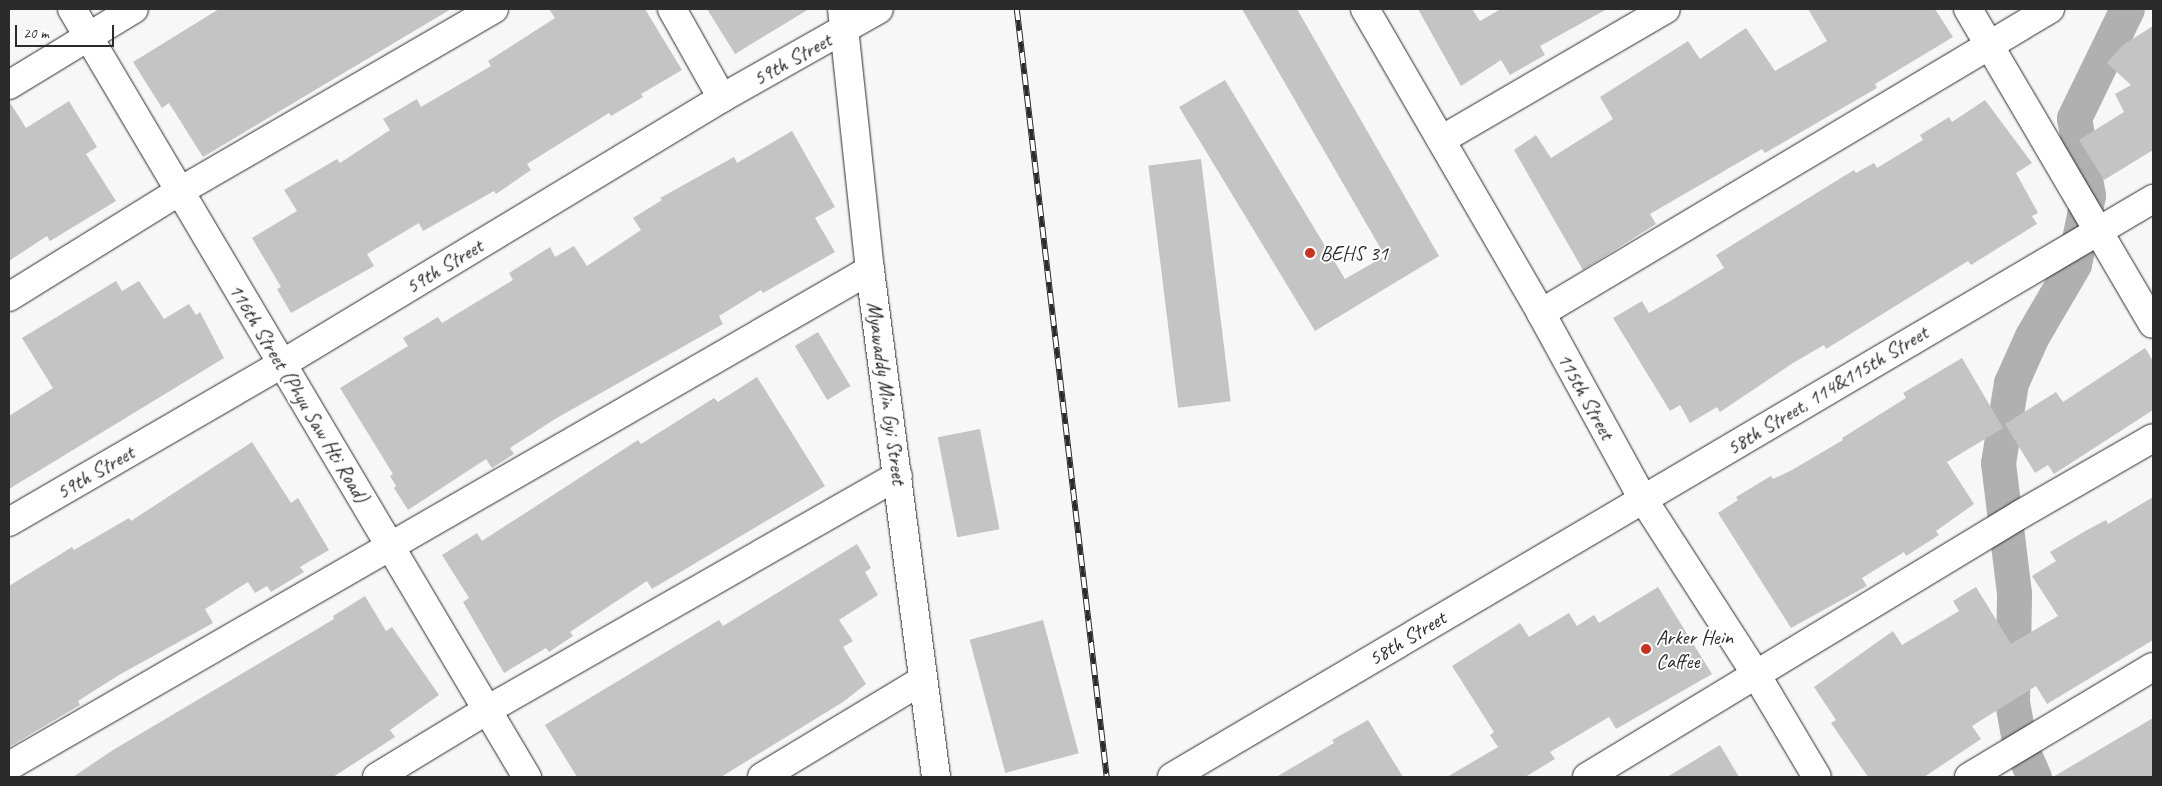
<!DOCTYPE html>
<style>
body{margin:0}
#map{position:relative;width:2162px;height:786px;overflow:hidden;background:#f7f7f7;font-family:Caveat,sans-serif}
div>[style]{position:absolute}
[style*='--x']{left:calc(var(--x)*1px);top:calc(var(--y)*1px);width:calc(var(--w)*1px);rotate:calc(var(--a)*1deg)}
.canal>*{height:35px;margin:-17.5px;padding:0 17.5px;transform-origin:17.5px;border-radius:17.5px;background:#b0b0b0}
.building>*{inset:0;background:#c4c4c4;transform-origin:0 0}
.roads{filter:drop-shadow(0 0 1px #2b2b2b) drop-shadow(0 0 1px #2b2b2b)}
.minor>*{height:28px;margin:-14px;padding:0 14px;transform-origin:14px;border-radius:14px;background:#fff}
.secondary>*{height:28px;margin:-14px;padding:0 14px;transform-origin:14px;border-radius:14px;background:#fff}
.rail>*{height:5.5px;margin-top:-2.75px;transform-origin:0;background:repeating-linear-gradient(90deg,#fff 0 11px,#2b2b2b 0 22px);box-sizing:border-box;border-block:1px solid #2b2b2b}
.dots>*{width:14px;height:14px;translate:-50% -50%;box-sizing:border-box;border:2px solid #fff;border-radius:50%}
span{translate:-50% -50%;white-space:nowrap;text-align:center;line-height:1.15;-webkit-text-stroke:4px #fff;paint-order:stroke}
.street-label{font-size:21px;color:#2b2b2b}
.poi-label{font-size:21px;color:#2b2b2b}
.left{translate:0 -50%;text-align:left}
.frame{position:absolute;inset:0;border:10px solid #2b2b2b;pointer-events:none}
.scale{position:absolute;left:15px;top:25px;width:99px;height:22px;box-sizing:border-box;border:2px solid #2b2b2b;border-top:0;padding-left:6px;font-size:15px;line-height:18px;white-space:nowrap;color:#2b2b2b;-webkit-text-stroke:4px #fff;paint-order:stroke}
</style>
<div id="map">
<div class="canal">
<div style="--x:2034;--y:777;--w:34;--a:-114"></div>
<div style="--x:2020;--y:746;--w:45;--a:-100.3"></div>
<div style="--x:2012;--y:702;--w:109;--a:-88.9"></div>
<div style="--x:2014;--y:593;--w:131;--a:-97"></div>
<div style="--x:1998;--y:463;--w:81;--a:-80.8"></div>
<div style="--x:2011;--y:383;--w:51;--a:-65.9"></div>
<div style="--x:2032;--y:336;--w:83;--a:-59.7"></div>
<div style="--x:2074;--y:264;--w:70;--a:-78.5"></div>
<div style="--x:2088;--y:195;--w:78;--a:-100.3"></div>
<div style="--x:2074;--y:118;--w:121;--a:-64.1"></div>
</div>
<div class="building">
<div style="clip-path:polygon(219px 9px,451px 9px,203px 157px,169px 103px,162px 108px,133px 62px)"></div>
<div style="clip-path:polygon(549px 9px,645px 9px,682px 70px,641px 94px,643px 97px,611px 116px,609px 113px,527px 164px,531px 170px,496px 194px,494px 191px,423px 231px,419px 223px,367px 254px,374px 266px,291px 313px,277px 289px,281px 287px,252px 238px,297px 211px,284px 190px,337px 159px,340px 163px,390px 130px,383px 119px,417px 99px,421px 107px,491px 66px,488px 61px,555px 18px)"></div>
<div style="clip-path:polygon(707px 9px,809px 9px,735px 54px)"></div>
<div style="clip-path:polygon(1242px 9px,1297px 9px,1439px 256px,1315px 331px,1179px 107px,1225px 80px,1345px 279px,1385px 256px)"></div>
<div style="clip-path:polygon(1418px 9px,1472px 9px,1480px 21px,1501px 9px,1607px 9px,1540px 46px,1545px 55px,1510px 75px,1501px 60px,1461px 86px)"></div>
<div style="clip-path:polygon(1808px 9px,1935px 9px,1953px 37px,1875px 84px,1877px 88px,1839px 110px,1765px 153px,1762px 149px,1650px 214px,1656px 224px,1583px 270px,1514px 150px,1536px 135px,1551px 158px,1613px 119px,1600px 97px,1688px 41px,1700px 59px,1746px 28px,1775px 71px,1827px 41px)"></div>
<div style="clip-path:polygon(2153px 26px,2153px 150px,2104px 180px,2079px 140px,2124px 112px,2115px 94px,2131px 85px,2107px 63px,2123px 45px)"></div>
<div style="clip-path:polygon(1985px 100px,2032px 163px,2016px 173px,2038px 213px,2032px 216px,2037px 224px,1971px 265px,1968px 261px,1826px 349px,1824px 345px,1793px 363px,1720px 412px,1717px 407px,1690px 423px,1680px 405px,1670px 411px,1613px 318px,1642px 301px,1649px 313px,1667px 303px,1724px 268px,1716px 255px,1854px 170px,1856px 173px,1874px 163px,1877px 168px,1923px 140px,1920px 135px,1949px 117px,1952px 122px)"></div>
<div style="clip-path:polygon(9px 101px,26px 128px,69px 101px,97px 147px,86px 154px,116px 201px,50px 241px,47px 236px,9px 261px)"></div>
<div style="clip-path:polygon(792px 131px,835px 207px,815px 218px,835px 252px,763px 293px,761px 290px,719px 316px,723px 324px,555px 419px,510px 448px,514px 454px,492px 468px,486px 459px,408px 510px,394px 488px,396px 486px,390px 476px,393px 474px,340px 388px,408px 346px,403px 338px,438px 317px,442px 323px,513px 280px,509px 273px,550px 247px,555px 257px,574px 246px,587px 266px,641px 230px,633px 218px,662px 200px,660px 198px,734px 157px,737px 163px)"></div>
<div style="left:1201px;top:159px;width:244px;height:53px;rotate:83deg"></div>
<div style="clip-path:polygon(116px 281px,122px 291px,139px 281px,164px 319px,189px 304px,196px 315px,200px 312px,224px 358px,9px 489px,9px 416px,53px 388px,22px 338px)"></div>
<div style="left:818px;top:332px;width:63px;height:27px;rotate:59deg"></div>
<div style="clip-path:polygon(2145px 348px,2153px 361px,2153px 410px,2054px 474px,2048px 465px,2035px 473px,2005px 424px,2056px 392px,2063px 402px)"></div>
<div style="clip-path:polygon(1962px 358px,2003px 428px,1947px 462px,1974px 504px,1936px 531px,1939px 535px,1906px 556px,1904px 552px,1862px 578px,1867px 586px,1791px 628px,1718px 513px,1738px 500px,1736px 497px,1771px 476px,1773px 479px,1792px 470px,1843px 440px,1842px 438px,1906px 398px,1903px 393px)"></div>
<div style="clip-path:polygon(757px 377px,825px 486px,652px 589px,647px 581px,570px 632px,573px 636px,549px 652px,546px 648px,504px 673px,463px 602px,469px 598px,442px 555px,477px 533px,482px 541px,638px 440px,641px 444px,714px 398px,718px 402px)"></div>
<div style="left:980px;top:429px;width:102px;height:43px;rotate:79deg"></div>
<div style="clip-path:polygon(252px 442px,291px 503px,298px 498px,329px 550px,300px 567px,304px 572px,271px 592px,267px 586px,255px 593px,248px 582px,205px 609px,213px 623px,119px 675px,78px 701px,80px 705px,9px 747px,9px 586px,72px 547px,74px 550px,129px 518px,131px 521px)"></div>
<div style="clip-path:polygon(2153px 497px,2153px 640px,2047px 704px,2036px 686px,1972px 726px,1981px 739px,1924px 777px,1868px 777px,1831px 723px,1836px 720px,1814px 687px,1893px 631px,1902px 645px,1959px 611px,1953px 601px,1976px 587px,2011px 644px,2058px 616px,2032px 576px,2056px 561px,2050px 552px,2087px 530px,2106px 520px,2108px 524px)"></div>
<div style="clip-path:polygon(857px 544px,871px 568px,865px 572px,878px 595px,839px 620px,853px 641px,843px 647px,866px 684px,843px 702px,721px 777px,577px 777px,545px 725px,719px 620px,723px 626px)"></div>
<div style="clip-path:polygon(1658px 587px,1712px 674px,1616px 729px,1609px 717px,1550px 752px,1555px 759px,1525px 777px,1447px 777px,1498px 747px,1490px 735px,1494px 732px,1452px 666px,1520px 623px,1529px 637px,1569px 613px,1577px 626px,1594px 615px,1599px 623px)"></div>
<div style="clip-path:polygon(365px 596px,386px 631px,392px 627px,439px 695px,390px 730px,395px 737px,333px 777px,73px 777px,113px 750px,334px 619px,333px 616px)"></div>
<div style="left:1043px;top:620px;width:138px;height:76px;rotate:75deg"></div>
<div style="clip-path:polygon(2153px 718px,2153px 777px,2053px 777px)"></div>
<div style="clip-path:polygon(1368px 720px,1403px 777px,1276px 777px,1334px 743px,1332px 740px)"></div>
<div style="clip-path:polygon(1720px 745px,1739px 777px,1667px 777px)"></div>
</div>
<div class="roads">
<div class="minor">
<div style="--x:72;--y:9;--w:893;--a:59.36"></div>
<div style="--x:672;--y:9;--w:102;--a:60.7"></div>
<div style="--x:1365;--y:9;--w:351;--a:59.9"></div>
<div style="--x:1541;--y:313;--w:212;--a:61.3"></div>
<div style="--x:1643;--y:499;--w:211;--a:57.2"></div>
<div style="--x:1757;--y:676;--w:117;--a:59.3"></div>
<div style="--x:1968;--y:9;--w:365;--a:59.6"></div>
<div style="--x:9;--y:85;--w:146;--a:-31.3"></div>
<div style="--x:1441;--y:140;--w:260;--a:-30.2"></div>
<div style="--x:9;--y:297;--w:201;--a:-31.8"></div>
<div style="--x:180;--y:191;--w:363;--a:-30.1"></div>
<div style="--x:1541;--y:313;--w:593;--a:-30.85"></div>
<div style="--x:9;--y:522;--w:315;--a:-30.1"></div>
<div style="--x:282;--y:364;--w:514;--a:-31.15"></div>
<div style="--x:722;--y:98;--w:180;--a:-29.5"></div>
<div style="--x:9;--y:766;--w:994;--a:-29.95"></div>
<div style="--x:377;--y:777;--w:129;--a:-31.3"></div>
<div style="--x:487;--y:710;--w:473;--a:-29.7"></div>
<div style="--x:762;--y:777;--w:186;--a:-31.1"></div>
<div style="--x:1587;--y:777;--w:507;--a:-31.22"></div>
<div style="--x:2021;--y:514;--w:152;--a:-29.9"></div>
<div style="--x:1969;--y:777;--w:214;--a:-30.9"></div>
</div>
<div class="secondary">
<div style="--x:842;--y:9;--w:262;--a:83.9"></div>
<div style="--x:870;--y:270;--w:511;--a:82.58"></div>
<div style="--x:1172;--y:777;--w:1139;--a:-30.51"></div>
</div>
</div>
<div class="rail">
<div style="--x:1017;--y:9;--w:773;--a:83.32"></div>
</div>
<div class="dots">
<div style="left:1310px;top:253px;background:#c8321e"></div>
<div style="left:1646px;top:649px;background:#c8321e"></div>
</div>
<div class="street-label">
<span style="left:792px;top:59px;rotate:-29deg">59th Street</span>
<span style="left:444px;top:266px;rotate:-31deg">59th Street</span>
<span style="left:1827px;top:390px;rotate:-31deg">58th Street, 114&amp;115th Street</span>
<span style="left:299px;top:393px;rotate:59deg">116th Street (Phyu Saw Hti Road)</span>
<span style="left:887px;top:393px;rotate:82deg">Myawaddy Min Gyi Street</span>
<span style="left:1586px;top:396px;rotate:61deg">115th Street</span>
<span style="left:95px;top:472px;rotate:-30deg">59th Street</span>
<span style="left:1407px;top:638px;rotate:-31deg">58th Street</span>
</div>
<div class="poi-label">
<span class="left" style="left:1320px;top:253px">BEHS 31</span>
<span class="left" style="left:1656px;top:649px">Arker Hein<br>Caffee</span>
</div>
<div class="frame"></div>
<div class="scale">20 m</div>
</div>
